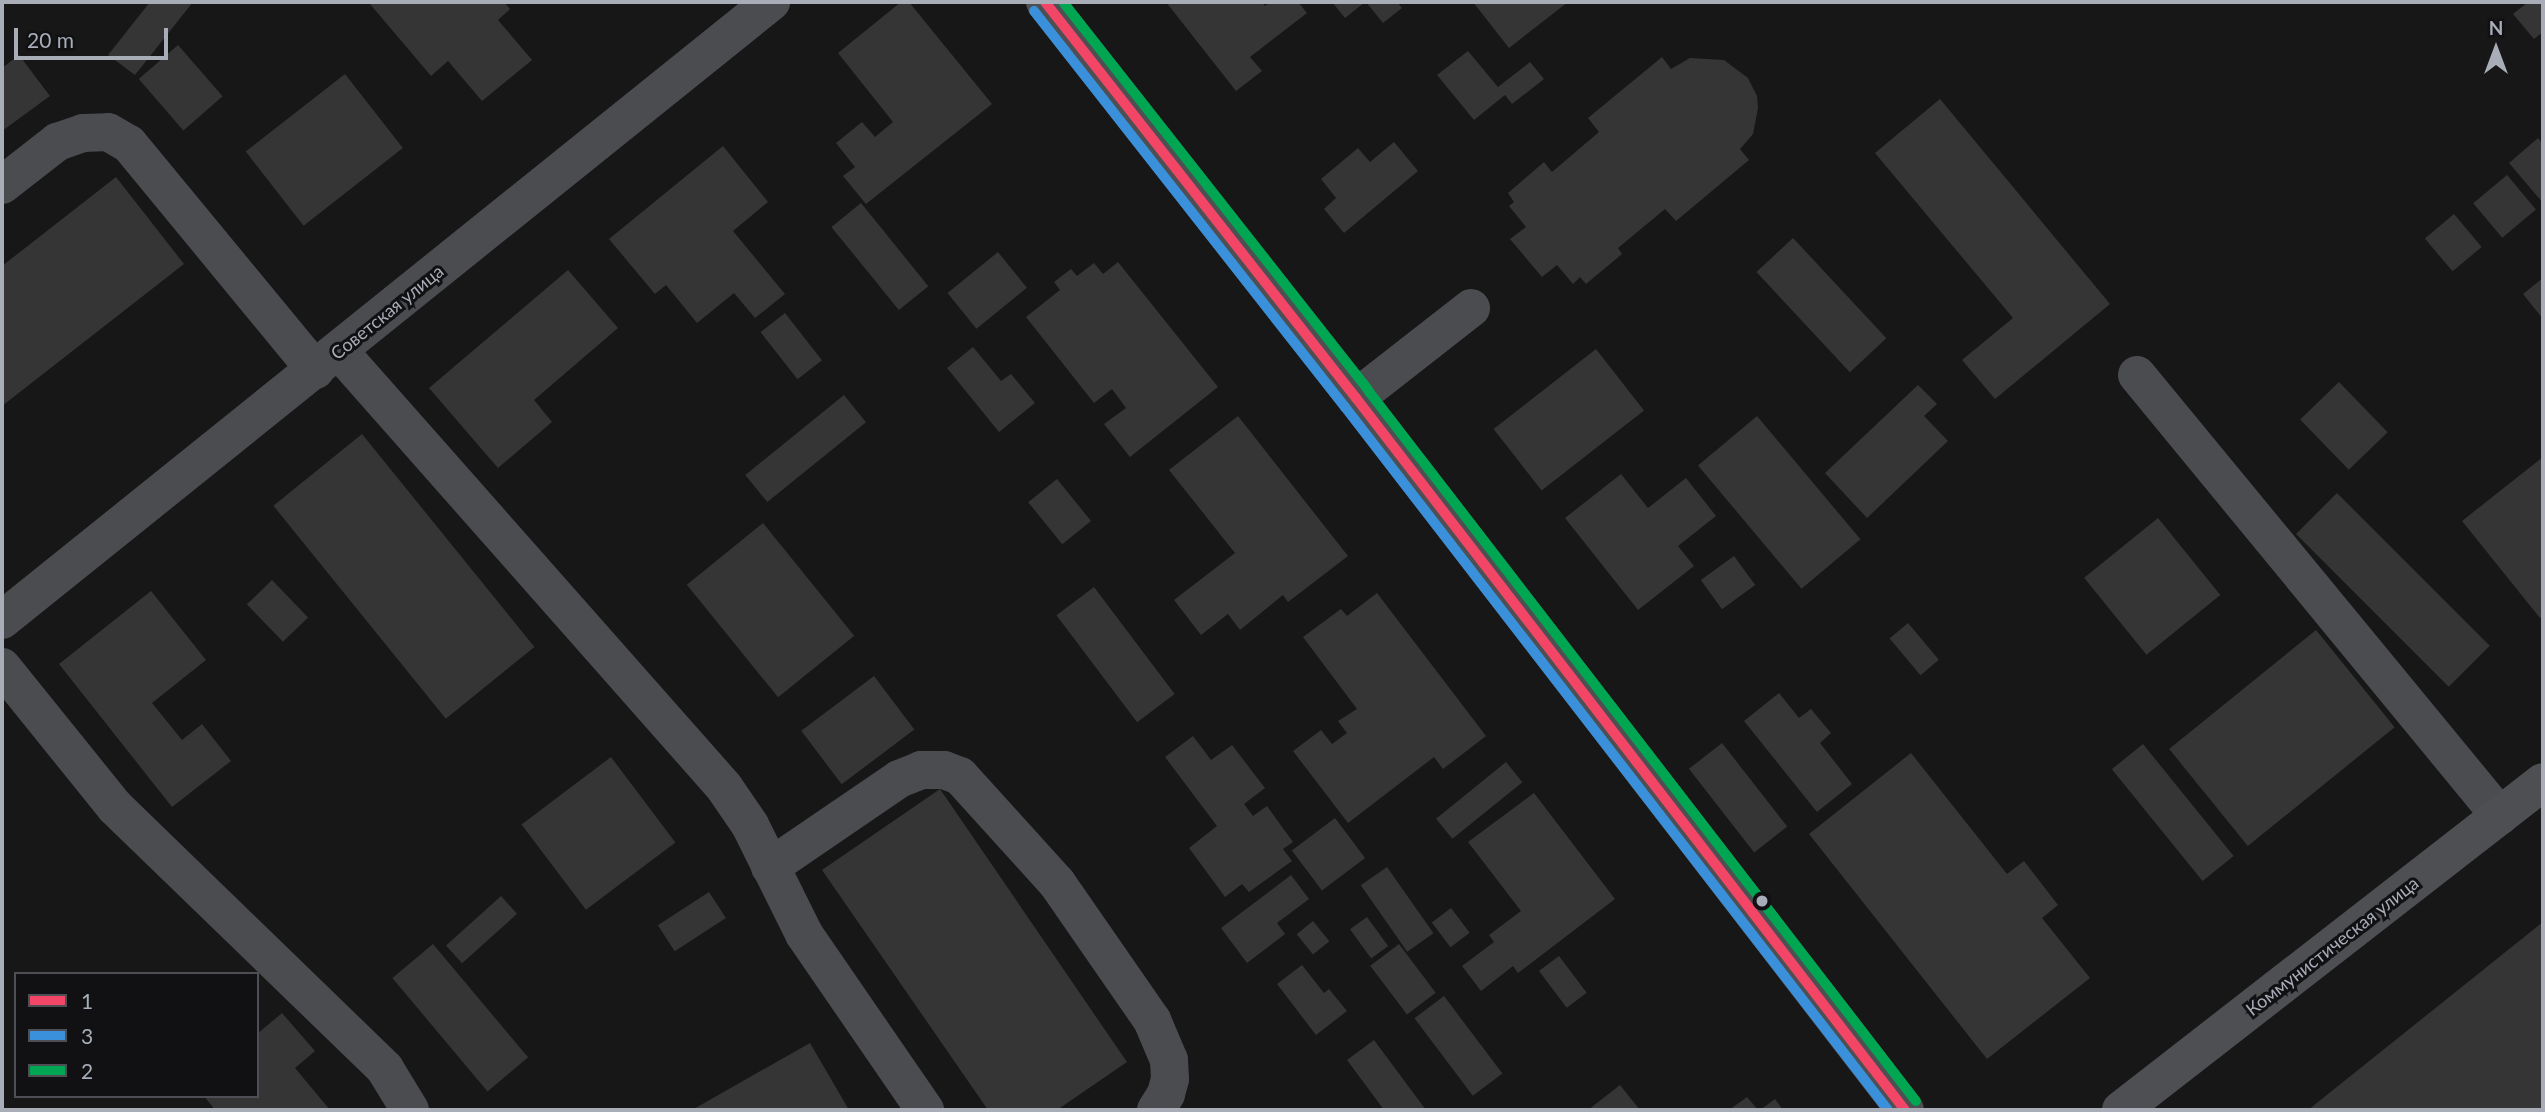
<!DOCTYPE html>
<meta charset="utf-8">
<style>
body{margin:0}
#map{position:relative;width:2545px;height:1112px;overflow:hidden;background:#171717;font-family:Lato,sans-serif}
div>[style]{position:absolute}
[style*='--x']{left:calc(var(--x)*1px);top:calc(var(--y)*1px);width:calc(var(--w)*1px);rotate:calc(var(--a)*1deg)}
.building>*{inset:0;background:#353536;transform-origin:0 0}
.minor>*{height:38px;margin:-19px;padding:0 19px;transform-origin:19px;border-radius:19px;background:#4b4c50}
.major>*{height:38px;margin:-19px;padding:0 19px;transform-origin:19px;border-radius:19px;background:#4d4f52}
.bus-1>*{height:10px;margin:-5px;padding:0 5px;transform-origin:5px;border-radius:5px;background:#f34667}
.bus-2>*{height:10px;margin:-5px;padding:0 5px;transform-origin:5px;border-radius:5px;background:#3a90db}
.bus-3>*{height:10px;margin:-5px;padding:0 5px;transform-origin:5px;border-radius:5px;background:#00a651}
.dots>*{width:19px;height:19px;translate:-50% -50%;box-sizing:border-box;border:4px solid #111113;border-radius:50%}
span{translate:-50% -50%;white-space:nowrap;text-align:center;line-height:1.15;-webkit-text-stroke:6px #111113;paint-order:stroke}
.street-label{font-size:18px;color:#a8adb8}
.frame{position:absolute;inset:0;border:4px solid #a8adb8;pointer-events:none}
.legend{position:absolute;left:14px;top:972px;width:245px;height:126px;box-sizing:border-box;background:#111113;border:2px solid #4d4f55;margin:0;padding:9px 12px;list-style:none;font-size:21px;color:#a8adb8}
.legend li{display:flex;align-items:center;gap:14px;height:35px}
.legend b{width:35px;border:2px solid #4d4f55}
.north{position:absolute;left:2461px;top:14px;width:70px;height:70px;-webkit-text-stroke:5px #111113;paint-order:stroke;rotate:0deg;font-size:19px;font-weight:700;line-height:28px;text-align:center;color:#a8adb8}
.north::after{content:'';display:block;margin:auto;width:24px;height:32px;background:#a8adb8;clip-path:polygon(50% 0,100% 100%,50% 72%,0 100%)}
.scale{position:absolute;left:14px;top:28px;width:154px;height:32px;box-sizing:border-box;border:4px solid #a8adb8;border-top:0;padding-left:9px;font-size:21px;line-height:24px;white-space:nowrap;color:#a8adb8;-webkit-text-stroke:5px #111113;paint-order:stroke}
</style>
<div id="map">
<div class="building">
<div style="clip-path:polygon(150px 2px,193px 2px,135px 75px,108px 55px)"></div>
<div style="clip-path:polygon(373px 2px,504px 2px,510px 9px,498px 20px,532px 60px,482px 101px,448px 61px,431px 76px,370px 4px)"></div>
<div style="clip-path:polygon(901px 2px,909px 2px,992px 104px,866px 204px,843px 176px,855px 167px,836px 143px,862px 122px,875px 137px,893px 122px,838px 53px)"></div>
<div style="clip-path:polygon(1166px 2px,1262px 2px,1265px 6px,1270px 2px,1298px 2px,1307px 13px,1250px 57px,1262px 71px,1236px 91px)"></div>
<div style="clip-path:polygon(1332px 2px,1365px 2px,1345px 18px)"></div>
<div style="clip-path:polygon(1366px 2px,1397px 2px,1402px 8px,1383px 23px)"></div>
<div style="clip-path:polygon(1473px 2px,1568px 2px,1509px 48px)"></div>
<div style="clip-path:polygon(2528px 2px,2543px 2px,2543px 32px,2534px 39px,2513px 14px)"></div>
<div style="left:178px;top:45px;width:68px;height:52px;rotate:49deg"></div>
<div style="clip-path:polygon(1468px 51px,1498px 87px,1530px 62px,1544px 79px,1512px 104px,1505px 95px,1474px 120px,1437px 75px)"></div>
<div style="clip-path:polygon(19px 55px,50px 96px,2px 131px,2px 68px)"></div>
<div style="clip-path:polygon(1662px 57px,1671px 69px,1690px 58px,1724px 60px,1748px 78px,1757px 96px,1758px 108px,1753px 134px,1740px 149px,1749px 160px,1676px 221px,1665px 209px,1618px 248px,1622px 254px,1586px 284px,1580px 277px,1573px 284px,1557px 265px,1542px 277px,1510px 239px,1526px 227px,1509px 206px,1514px 202px,1508px 193px,1544px 162px,1552px 172px,1599px 132px,1588px 118px)"></div>
<div style="left:345px;top:74px;width:94px;height:126px;rotate:52deg"></div>
<div style="clip-path:polygon(1940px 99px,2110px 304px,1995px 399px,1962px 360px,2013px 318px,1875px 153px)"></div>
<div style="clip-path:polygon(2538px 138px,2543px 144px,2543px 203px,2509px 163px)"></div>
<div style="clip-path:polygon(1394px 142px,1418px 171px,1344px 233px,1324px 209px,1336px 198px,1321px 179px,1358px 148px,1370px 162px)"></div>
<div style="clip-path:polygon(723px 146px,768px 202px,733px 231px,785px 294px,755px 318px,734px 293px,697px 323px,666px 285px,655px 294px,609px 239px)"></div>
<div style="left:2507px;top:175px;width:45px;height:44px;rotate:50deg"></div>
<div style="clip-path:polygon(116px 177px,184px 264px,2px 406px,2px 266px)"></div>
<div style="left:861px;top:203px;width:107px;height:38px;rotate:51deg"></div>
<div style="left:2454px;top:214px;width:43px;height:38px;rotate:50deg"></div>
<div style="left:1793px;top:238px;width:137px;height:50px;rotate:47deg"></div>
<div style="left:998px;top:252px;width:46px;height:65px;rotate:51deg"></div>
<div style="clip-path:polygon(1118px 262px,1218px 387px,1130px 457px,1104px 424px,1126px 408px,1112px 389px,1094px 403px,1026px 317px,1060px 290px,1054px 282px,1071px 269px,1077px 276px,1094px 263px,1103px 274px)"></div>
<div style="clip-path:polygon(568px 270px,618px 328px,534px 400px,552px 422px,498px 468px,429px 388px)"></div>
<div style="clip-path:polygon(2543px 278px,2543px 319px,2523px 294px)"></div>
<div style="left:785px;top:313px;width:60px;height:31px;rotate:52deg"></div>
<div style="clip-path:polygon(973px 347px,1001px 381px,1011px 374px,1035px 403px,999px 432px,947px 368px)"></div>
<div style="left:1596px;top:349px;width:78px;height:130px;rotate:52deg"></div>
<div style="left:2339px;top:382px;width:70px;height:54px;rotate:46deg"></div>
<div style="clip-path:polygon(1918px 385px,1937px 404px,1924px 416px,1948px 441px,1867px 518px,1825px 473px)"></div>
<div style="left:844px;top:395px;width:35px;height:127px;rotate:51deg"></div>
<div style="clip-path:polygon(1238px 416px,1348px 556px,1288px 602px,1283px 595px,1240px 630px,1228px 614px,1201px 635px,1174px 600px,1235px 553px,1169px 470px)"></div>
<div style="left:1757px;top:416px;width:161px;height:77px;rotate:50deg"></div>
<div style="left:362px;top:434px;width:274px;height:114px;rotate:51deg"></div>
<div style="clip-path:polygon(2543px 457px,2543px 616px,2540px 618px,2462px 521px)"></div>
<div style="clip-path:polygon(1621px 474px,1648px 508px,1686px 478px,1716px 516px,1678px 546px,1694px 566px,1638px 610px,1565px 518px)"></div>
<div style="left:1057px;top:479px;width:54px;height:37px;rotate:51deg"></div>
<div style="left:2337px;top:493px;width:216px;height:58px;rotate:45deg"></div>
<div style="left:2158px;top:518px;width:99px;height:95px;rotate:51deg"></div>
<div style="left:763px;top:523px;width:145px;height:98px;rotate:51deg"></div>
<div style="left:1734px;top:556px;width:36px;height:41px;rotate:54deg"></div>
<div style="left:272px;top:580px;width:52px;height:35px;rotate:46deg"></div>
<div style="left:1094px;top:587px;width:134px;height:47px;rotate:53deg"></div>
<div style="clip-path:polygon(151px 591px,206px 660px,152px 703px,182px 740px,202px 724px,231px 761px,172px 807px,59px 664px)"></div>
<div style="clip-path:polygon(1377px 593px,1486px 736px,1443px 769px,1434px 757px,1348px 823px,1293px 751px,1321px 730px,1332px 744px,1347px 733px,1338px 721px,1357px 709px,1303px 637px,1341px 609px,1347px 616px)"></div>
<div style="left:1908px;top:623px;width:48px;height:24px;rotate:50deg"></div>
<div style="left:2316px;top:630px;width:125px;height:189px;rotate:51deg"></div>
<div style="left:874px;top:676px;width:67px;height:91px;rotate:53deg"></div>
<div style="clip-path:polygon(1779px 693px,1799px 718px,1811px 709px,1831px 733px,1820px 743px,1852px 784px,1817px 812px,1744px 721px)"></div>
<div style="clip-path:polygon(1193px 736px,1211px 760px,1232px 745px,1265px 788px,1244px 804px,1253px 816px,1267px 806px,1293px 842px,1283px 849px,1292px 861px,1249px 892px,1242px 884px,1225px 897px,1189px 848px,1217px 826px,1165px 757px)"></div>
<div style="left:1722px;top:743px;width:106px;height:42px;rotate:52deg"></div>
<div style="left:2143px;top:744px;width:144px;height:40px;rotate:51deg"></div>
<div style="clip-path:polygon(1911px 753px,2007px 874px,2024px 861px,2058px 905px,2042px 918px,2090px 978px,1987px 1059px,1809px 834px)"></div>
<div style="left:611px;top:757px;width:107px;height:112px;rotate:53deg"></div>
<div style="left:1506px;top:762px;width:26px;height:90px;rotate:51deg"></div>
<div style="clip-path:polygon(940px 789px,1127px 1062px,1057px 1110px,988px 1110px,822px 870px)"></div>
<div style="clip-path:polygon(1534px 793px,1615px 899px,1518px 973px,1513px 966px,1481px 991px,1462px 966px,1494px 942px,1489px 935px,1521px 911px,1468px 842px)"></div>
<div style="left:1335px;top:818px;width:50px;height:54px;rotate:53deg"></div>
<div style="left:1387px;top:867px;width:81px;height:32px;rotate:55deg"></div>
<div style="clip-path:polygon(1291px 875px,1309px 899px,1277px 923px,1285px 934px,1247px 963px,1221px 928px)"></div>
<div style="left:709px;top:892px;width:31px;height:61px;rotate:57deg"></div>
<div style="left:501px;top:896px;width:24px;height:74px;rotate:48deg"></div>
<div style="left:1451px;top:908px;width:31px;height:24px;rotate:53deg"></div>
<div style="left:1367px;top:917px;width:36px;height:21px;rotate:54deg"></div>
<div style="left:1313px;top:921px;width:26px;height:21px;rotate:51deg"></div>
<div style="clip-path:polygon(2543px 922px,2543px 1110px,2308px 1110px)"></div>
<div style="left:433px;top:944px;width:148px;height:53px;rotate:50deg"></div>
<div style="left:1399px;top:944px;width:61px;height:36px;rotate:53deg"></div>
<div style="left:1559px;top:956px;width:46px;height:25px;rotate:53deg"></div>
<div style="clip-path:polygon(1302px 965px,1324px 993px,1329px 989px,1347px 1011px,1316px 1035px,1277px 984px)"></div>
<div style="left:1444px;top:996px;width:97px;height:37px;rotate:53deg"></div>
<div style="clip-path:polygon(282px 1013px,315px 1051px,295px 1068px,330px 1110px,215px 1110px,204px 1096px,257px 1096px,257px 1034px)"></div>
<div style="clip-path:polygon(1374px 1040px,1426px 1110px,1384px 1110px,1347px 1060px)"></div>
<div style="clip-path:polygon(810px 1043px,849px 1110px,692px 1110px)"></div>
<div style="clip-path:polygon(1620px 1085px,1640px 1110px,1588px 1110px)"></div>
<div style="clip-path:polygon(1747px 1097px,1758px 1110px,1729px 1110px)"></div>
<div style="clip-path:polygon(1775px 1099px,1783px 1110px,1760px 1110px)"></div>
</div>
<div class="minor">
<div style="--x:2;--y:185;--w:70;--a:-38"></div>
<div style="--x:57;--y:142;--w:28;--a:-19"></div>
<div style="--x:83;--y:133;--w:25;--a:-2"></div>
<div style="--x:108;--y:132;--w:24;--a:30"></div>
<div style="--x:129;--y:144;--w:293;--a:50.5"></div>
<div style="--x:339;--y:351;--w:582;--a:48.55"></div>
<div style="--x:724;--y:787;--w:46;--a:55.6"></div>
<div style="--x:750;--y:825;--w:122;--a:63.6"></div>
<div style="--x:804;--y:934;--w:214;--a:55.5"></div>
<div style="--x:2137;--y:375;--w:571;--a:50.54"></div>
<div style="--x:1356;--y:398;--w:146;--a:-38"></div>
<div style="--x:2;--y:620;--w:987;--a:-38.79"></div>
<div style="--x:2;--y:667;--w:180;--a:51.1"></div>
<div style="--x:115;--y:807;--w:376;--a:44.1"></div>
<div style="--x:385;--y:1069;--w:48;--a:58.6"></div>
<div style="--x:770;--y:867;--w:156;--a:-34.3"></div>
<div style="--x:899;--y:779;--w:24;--a:-22"></div>
<div style="--x:921;--y:770;--w:23;--a:0"></div>
<div style="--x:944;--y:770;--w:17;--a:21"></div>
<div style="--x:960;--y:776;--w:144;--a:47.8"></div>
<div style="--x:1057;--y:883;--w:167;--a:55.3"></div>
<div style="--x:1152;--y:1020;--w:43;--a:67"></div>
<div style="--x:1169;--y:1060;--w:19;--a:87"></div>
<div style="--x:1170;--y:1079;--w:16;--a:105"></div>
<div style="--x:1166;--y:1094;--w:19;--a:122"></div>
</div>
<div class="major">
<div style="--x:1045;--y:2;--w:504;--a:51.86"></div>
<div style="--x:1356;--y:398;--w:899;--a:52.37"></div>
<div style="--x:2121;--y:1110;--w:534;--a:-37.86"></div>
</div>
<div class="bus-1">
<div style="--x:1045;--y:2;--w:504;--a:51.86"></div>
<div style="--x:1356;--y:398;--w:899;--a:52.37"></div>
</div>
<div class="bus-2">
<div style="--x:1034;--y:11;--w:504;--a:51.86"></div>
<div style="--x:1345;--y:407;--w:888;--a:52.32"></div>
</div>
<div class="bus-3">
<div style="--x:1063;--y:2;--w:492;--a:51.8"></div>
<div style="--x:1367;--y:389;--w:899;--a:52.37"></div>
</div>
<div class="dots">
<div style="left:1762px;top:901px;background:#a8adb8"></div>
</div>
<div class="street-label">
<span style="left:387px;top:312px;rotate:-39deg">Советская улица</span>
<span style="left:2332px;top:946px;rotate:-38deg">Коммунистическая улица</span>
</div>
<div class="frame"></div>
<ul class="legend">
<li><b style="height:9px;background:#f34667"></b>1</li>
<li><b style="height:9px;background:#3a90db"></b>3</li>
<li><b style="height:9px;background:#00a651"></b>2</li>
</ul>
<div class="north">N</div>
<div class="scale">20 m</div>
</div>
